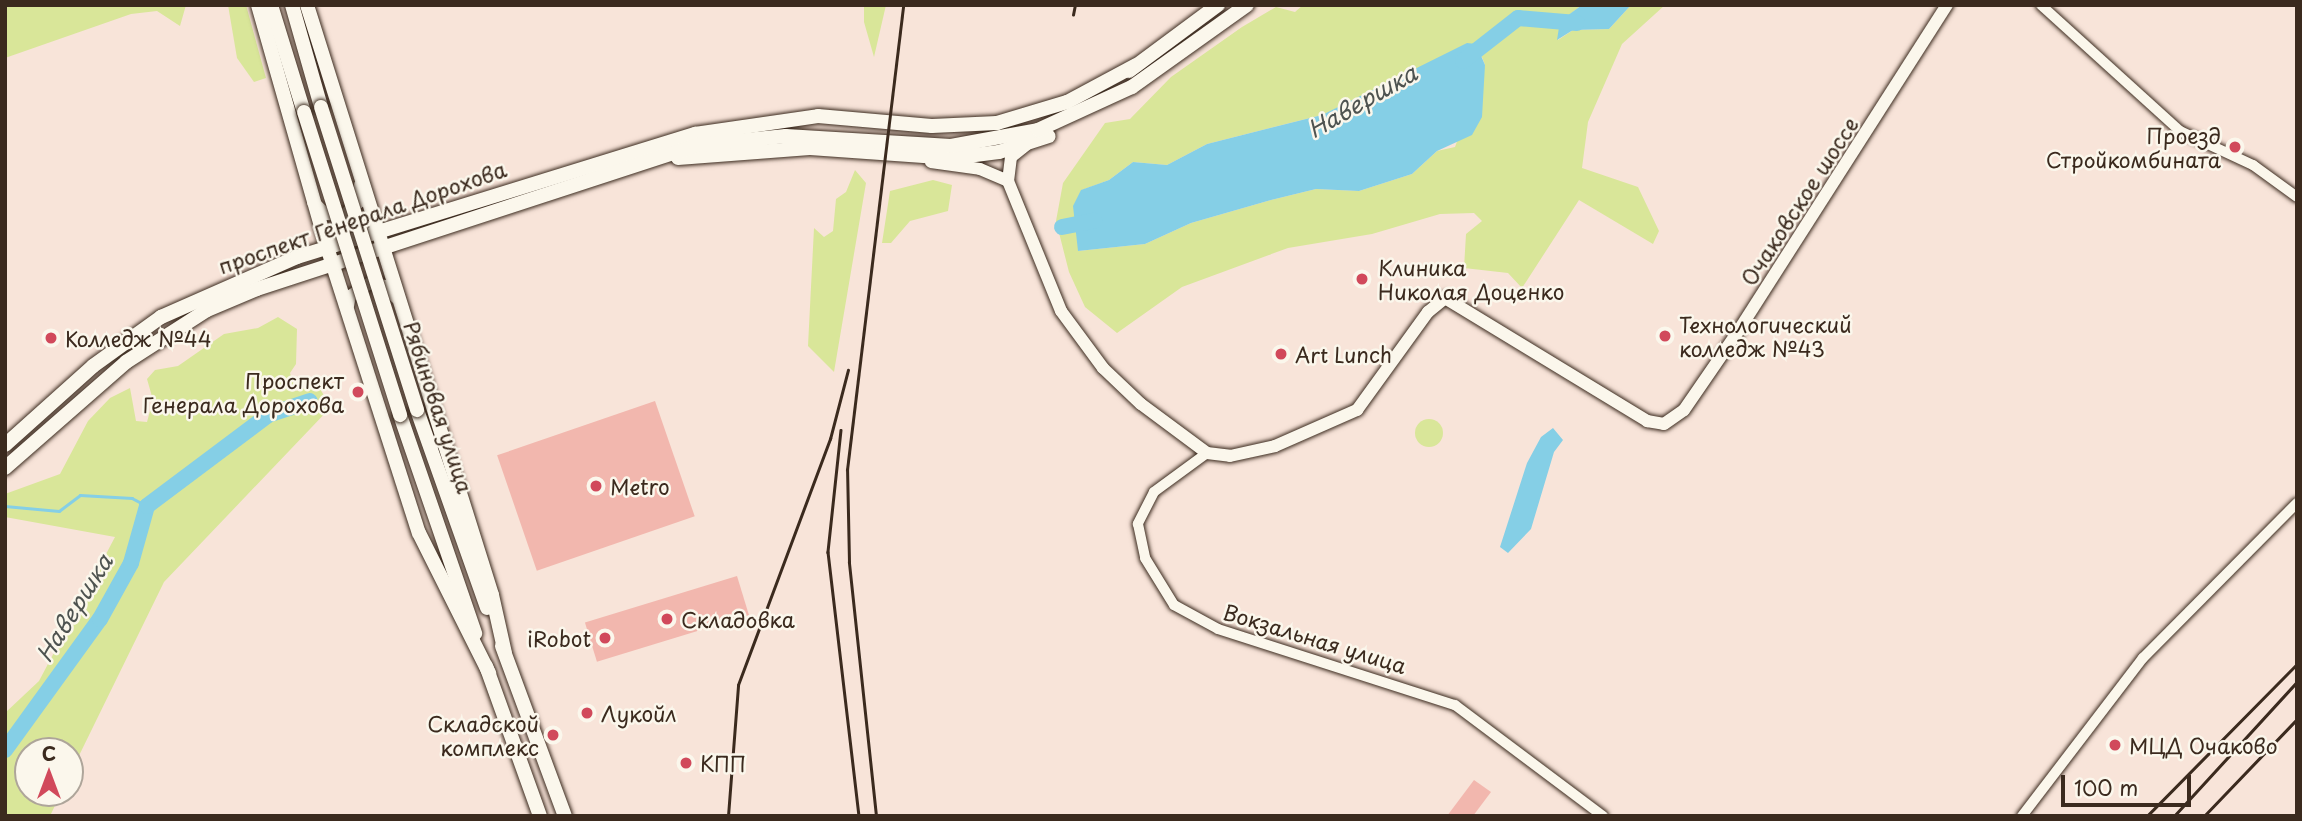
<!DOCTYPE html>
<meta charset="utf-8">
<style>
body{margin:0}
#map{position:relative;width:2302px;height:821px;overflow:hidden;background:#f8e4d9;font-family:"Playpen Sans",sans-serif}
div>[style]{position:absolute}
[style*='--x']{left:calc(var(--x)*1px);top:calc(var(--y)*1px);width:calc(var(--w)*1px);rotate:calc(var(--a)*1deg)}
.green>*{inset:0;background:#d9e699}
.round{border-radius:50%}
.water>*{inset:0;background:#85cfe6}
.stream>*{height:2.5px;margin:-1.25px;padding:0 1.25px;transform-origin:1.25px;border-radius:1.25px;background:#85cfe6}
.river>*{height:16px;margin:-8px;padding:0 8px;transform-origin:8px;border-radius:8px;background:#85cfe6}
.building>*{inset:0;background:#f2b7ae;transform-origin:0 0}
.roads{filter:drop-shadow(0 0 2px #3b2a1e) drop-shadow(0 0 2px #3b2a1e)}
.minor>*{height:10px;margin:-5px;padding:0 5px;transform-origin:5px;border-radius:5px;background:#fbf7ec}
.tertiary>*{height:12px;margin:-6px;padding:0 6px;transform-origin:6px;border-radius:6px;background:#fbf7ec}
.secondary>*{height:14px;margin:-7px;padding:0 7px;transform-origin:7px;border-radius:7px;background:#fbf7ec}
.rail>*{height:2.5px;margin:-1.25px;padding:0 1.25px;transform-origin:1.25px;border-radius:1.25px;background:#3b2a1e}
.bridges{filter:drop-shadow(0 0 2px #3b2a1e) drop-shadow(0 0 2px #3b2a1e)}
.secondary-bridge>*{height:14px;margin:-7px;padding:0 7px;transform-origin:7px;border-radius:7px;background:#fbf7ec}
.dots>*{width:19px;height:19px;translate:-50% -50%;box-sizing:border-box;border:4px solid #fbf7ec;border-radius:50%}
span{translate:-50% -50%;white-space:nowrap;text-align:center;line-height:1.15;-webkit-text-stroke:5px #fbf7ec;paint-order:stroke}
.poi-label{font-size:21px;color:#3b2a1e}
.right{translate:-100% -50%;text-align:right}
.left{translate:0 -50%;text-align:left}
.street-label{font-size:21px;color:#3b2a1e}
.water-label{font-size:23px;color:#4e5350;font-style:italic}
.frame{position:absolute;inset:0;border:7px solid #3b2a1e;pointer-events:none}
.north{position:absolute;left:14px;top:737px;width:70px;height:70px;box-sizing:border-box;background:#fbf7ec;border:2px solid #aea59a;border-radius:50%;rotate:0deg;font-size:19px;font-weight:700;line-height:28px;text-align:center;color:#3b2a1e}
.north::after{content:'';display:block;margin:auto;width:24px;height:32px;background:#d1495b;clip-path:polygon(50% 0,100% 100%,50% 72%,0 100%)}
.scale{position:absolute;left:2061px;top:775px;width:130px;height:32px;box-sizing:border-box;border:4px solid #3b2a1e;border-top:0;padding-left:9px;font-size:21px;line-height:24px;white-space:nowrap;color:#3b2a1e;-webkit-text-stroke:5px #fbf7ec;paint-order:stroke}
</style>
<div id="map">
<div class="green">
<div style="clip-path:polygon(5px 5px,186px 5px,180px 26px,157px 11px,131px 14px,5px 58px)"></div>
<div style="clip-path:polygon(228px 5px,246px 5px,266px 78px,254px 82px,237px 58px)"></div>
<div style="clip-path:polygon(864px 5px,886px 5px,874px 57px,864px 22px)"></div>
<div style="clip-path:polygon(evenodd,1303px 5px,1582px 5px,1561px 21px,1558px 40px,1573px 30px,1609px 29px,1631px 5px,1665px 5px,1622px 44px,1588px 122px,1582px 168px,1638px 187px,1659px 231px,1653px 244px,1579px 200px,1522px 288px,1508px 273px,1464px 268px,1466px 234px,1482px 221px,1474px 213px,1440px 214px,1372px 234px,1288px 248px,1182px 287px,1117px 333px,1085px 307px,1069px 272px,1056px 221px,1063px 183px,1105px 123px,1130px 119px,1171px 77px,1242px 27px,1276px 7px,1295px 12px,1303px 5px,1477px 44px,1485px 65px,1455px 147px,1437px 151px,1412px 174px,1359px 191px,1316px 189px,1271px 200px,1191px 223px,1145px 244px,1078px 251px,1082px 190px,1109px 180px,1133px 162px,1167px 165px,1207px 144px,1322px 115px,1477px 44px)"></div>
<div style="clip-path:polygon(855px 170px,866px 183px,834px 372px,808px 346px,814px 228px,824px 237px,833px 231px,836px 199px,846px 192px)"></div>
<div style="clip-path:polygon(933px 180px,952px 185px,948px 211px,910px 221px,891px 243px,882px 243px,890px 191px)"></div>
<div style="clip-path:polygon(278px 317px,297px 329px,296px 364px,290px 373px,296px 391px,317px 384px,331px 407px,164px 582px,70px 774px,70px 751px,28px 751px,28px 793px,61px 793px,50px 816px,5px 816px,5px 713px,39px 681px,115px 537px,5px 517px,5px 494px,60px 474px,88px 421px,110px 398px,130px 388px,136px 421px,147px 422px,153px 400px,147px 379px,155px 370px,178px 366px,224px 334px,258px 328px)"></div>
<div class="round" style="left:1415px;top:419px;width:28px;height:28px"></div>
</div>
<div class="water">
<div style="clip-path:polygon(1582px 5px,1631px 5px,1609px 29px,1573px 30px,1557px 40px,1560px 21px)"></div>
<div style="clip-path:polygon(1467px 43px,1476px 44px,1485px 65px,1482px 117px,1472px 135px,1437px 151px,1412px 174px,1359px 191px,1316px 189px,1271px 200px,1191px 223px,1145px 244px,1078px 251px,1073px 206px,1081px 190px,1109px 180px,1133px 162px,1167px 165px,1207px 144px,1322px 115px)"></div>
<div style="clip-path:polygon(1553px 428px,1563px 440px,1554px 452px,1531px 529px,1508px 553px,1500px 547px,1527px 463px,1541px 437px)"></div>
</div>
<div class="stream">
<div style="--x:5;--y:506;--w:54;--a:5.3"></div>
<div style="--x:59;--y:511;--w:26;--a:-37"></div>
<div style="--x:80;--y:495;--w:52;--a:3.3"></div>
<div style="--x:132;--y:498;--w:17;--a:28"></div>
</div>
<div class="river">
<div style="--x:1463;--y:61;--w:70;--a:-38"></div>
<div style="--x:1518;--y:18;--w:59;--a:4.8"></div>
<div style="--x:1062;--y:227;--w:33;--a:-11"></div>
<div style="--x:5;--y:750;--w:162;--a:-54.1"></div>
<div style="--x:100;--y:619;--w:64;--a:-61"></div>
<div style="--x:131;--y:563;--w:59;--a:-74.3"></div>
<div style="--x:147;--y:506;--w:151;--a:-36.9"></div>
<div style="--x:268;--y:415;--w:44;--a:-18.4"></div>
</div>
<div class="building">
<div style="left:655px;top:401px;width:122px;height:167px;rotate:71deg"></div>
<div style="left:737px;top:576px;width:41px;height:159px;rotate:73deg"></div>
<div style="clip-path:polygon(1474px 780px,1491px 792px,1473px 816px,1447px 816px)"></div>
</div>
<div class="roads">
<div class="minor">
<div style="--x:2041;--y:5;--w:188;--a:42.2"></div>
<div style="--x:2180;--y:131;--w:81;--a:25"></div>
<div style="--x:2253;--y:165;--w:54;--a:36"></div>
<div style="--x:1207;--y:453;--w:66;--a:143.7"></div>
<div style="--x:1154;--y:492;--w:36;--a:117"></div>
<div style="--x:1138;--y:524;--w:35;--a:78"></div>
<div style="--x:1145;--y:558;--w:55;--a:58.3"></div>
<div style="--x:1174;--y:605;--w:50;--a:28.6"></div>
<div style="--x:1218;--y:629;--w:249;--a:17.8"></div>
<div style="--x:1455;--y:705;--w:185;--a:36.9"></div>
<div style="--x:2022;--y:816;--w:199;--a:-52.6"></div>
<div style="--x:2143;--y:658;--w:218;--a:-45.2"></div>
</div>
<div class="tertiary">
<div style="--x:1026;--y:145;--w:19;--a:141"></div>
<div style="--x:1011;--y:157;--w:24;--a:97"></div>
<div style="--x:1008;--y:181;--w:140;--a:67.8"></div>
<div style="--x:1061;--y:311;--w:71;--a:53.6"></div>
<div style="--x:1103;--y:368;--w:52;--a:43.5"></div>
<div style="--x:1141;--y:404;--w:82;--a:36.6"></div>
<div style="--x:1207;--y:453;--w:23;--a:7"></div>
<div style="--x:1230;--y:456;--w:46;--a:-12.5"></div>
<div style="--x:1275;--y:446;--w:90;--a:-23.7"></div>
<div style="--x:1357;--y:410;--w:121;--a:-54.1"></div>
<div style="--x:1428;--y:312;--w:22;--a:-39"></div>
<div style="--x:1445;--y:298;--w:237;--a:31.3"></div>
<div style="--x:1647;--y:421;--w:17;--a:10"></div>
<div style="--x:1664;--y:424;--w:24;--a:-35"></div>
<div style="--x:1684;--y:410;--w:97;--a:-55.5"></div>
<div style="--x:1739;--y:330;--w:386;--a:-57.4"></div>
<div style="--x:931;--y:162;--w:49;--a:8.1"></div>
<div style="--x:980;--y:169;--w:30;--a:23"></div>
<div style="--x:313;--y:202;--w:18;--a:43"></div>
<div style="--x:326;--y:214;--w:18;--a:3"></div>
<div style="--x:344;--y:215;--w:18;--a:-41"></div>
<div style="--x:358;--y:203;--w:18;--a:-84"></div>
<div style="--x:347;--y:311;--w:15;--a:-79"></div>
<div style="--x:350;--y:296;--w:24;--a:-33"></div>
<div style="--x:370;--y:283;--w:15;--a:11"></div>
<div style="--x:385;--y:286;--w:16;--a:47"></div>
</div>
<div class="secondary">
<div style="--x:258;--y:5;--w:252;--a:74.1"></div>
<div style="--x:327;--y:247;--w:300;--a:72.2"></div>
<div style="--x:419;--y:533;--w:157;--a:63.4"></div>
<div style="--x:271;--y:5;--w:112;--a:72.9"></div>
<div style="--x:292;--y:5;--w:106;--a:74.1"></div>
<div style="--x:307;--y:5;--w:618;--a:72.59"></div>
<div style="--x:492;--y:595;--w:59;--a:77.4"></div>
<div style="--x:1129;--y:71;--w:111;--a:-36.6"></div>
<div style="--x:678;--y:158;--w:132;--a:-4.3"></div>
<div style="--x:810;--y:148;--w:142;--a:4"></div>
<div style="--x:952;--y:158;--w:47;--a:-7.3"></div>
<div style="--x:999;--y:152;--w:52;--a:-17.7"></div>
<div style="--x:417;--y:410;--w:210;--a:70.5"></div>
<div style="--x:400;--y:415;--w:231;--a:71"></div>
<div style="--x:5;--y:445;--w:118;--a:-41.9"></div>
<div style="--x:93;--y:366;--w:84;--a:-35.8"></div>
<div style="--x:161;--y:317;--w:149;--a:-23.8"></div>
<div style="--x:297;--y:257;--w:417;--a:-17.2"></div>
<div style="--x:695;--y:134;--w:124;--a:-8.3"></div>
<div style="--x:818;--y:116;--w:114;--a:5"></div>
<div style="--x:932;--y:126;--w:65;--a:-2.6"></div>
<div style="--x:997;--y:123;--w:73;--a:-16.7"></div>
<div style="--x:1067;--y:102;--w:78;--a:-28.2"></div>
<div style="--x:5;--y:468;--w:161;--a:-41.2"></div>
<div style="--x:126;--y:362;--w:96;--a:-32.7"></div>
<div style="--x:207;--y:310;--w:54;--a:-22.8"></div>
<div style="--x:257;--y:289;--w:463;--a:-18.1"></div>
<div style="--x:697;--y:145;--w:89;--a:-5.8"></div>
<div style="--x:786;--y:136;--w:165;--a:3.5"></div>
<div style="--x:951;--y:146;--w:88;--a:-10.4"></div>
<div style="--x:1038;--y:130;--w:103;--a:-24.6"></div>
<div style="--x:1132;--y:87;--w:141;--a:-35.5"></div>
<div style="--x:502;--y:646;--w:181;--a:69.7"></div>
<div style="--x:486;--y:666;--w:159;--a:70.2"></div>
</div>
</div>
<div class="rail">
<div style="--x:1073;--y:15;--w:10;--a:-79"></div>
<div style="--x:841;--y:430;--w:123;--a:96.1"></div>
<div style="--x:828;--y:552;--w:266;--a:83.3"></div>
<div style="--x:728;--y:816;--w:131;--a:-85.6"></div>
<div style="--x:738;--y:685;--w:263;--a:-69.5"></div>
<div style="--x:830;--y:439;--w:71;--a:-75.4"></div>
<div style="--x:876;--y:816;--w:255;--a:-96.1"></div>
<div style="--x:849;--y:562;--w:92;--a:-91.2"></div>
<div style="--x:847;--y:470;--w:468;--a:-83.1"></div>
<div style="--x:2147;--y:816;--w:214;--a:-45.4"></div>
<div style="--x:2174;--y:816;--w:182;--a:-47.5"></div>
<div style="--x:2204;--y:816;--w:134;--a:-46.2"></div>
</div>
<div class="bridges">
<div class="secondary-bridge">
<div style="--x:321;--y:107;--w:318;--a:72.4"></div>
<div style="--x:304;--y:112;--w:318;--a:72.4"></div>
</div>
</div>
<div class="dots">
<div style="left:2235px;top:147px;background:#d1495b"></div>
<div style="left:1362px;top:279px;background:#d1495b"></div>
<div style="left:1665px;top:336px;background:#d1495b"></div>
<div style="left:51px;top:338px;background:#d1495b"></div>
<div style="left:1281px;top:354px;background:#d1495b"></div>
<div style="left:358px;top:392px;background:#d1495b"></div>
<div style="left:596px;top:486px;background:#d1495b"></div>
<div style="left:667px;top:619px;background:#d1495b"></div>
<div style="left:605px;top:638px;background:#d1495b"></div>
<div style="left:587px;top:713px;background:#d1495b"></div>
<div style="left:553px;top:735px;background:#d1495b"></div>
<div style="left:2115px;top:745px;background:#d1495b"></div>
<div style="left:686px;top:763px;background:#d1495b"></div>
</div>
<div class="poi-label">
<span class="right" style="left:2221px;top:147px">Проезд<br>Стройкомбината</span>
<span class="left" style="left:1378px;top:279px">Клиника<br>Николая Доценко</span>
<span class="left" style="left:1679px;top:336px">Технологический<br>колледж №43</span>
<span class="left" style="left:65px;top:338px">Колледж №44</span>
<span class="left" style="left:1295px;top:354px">Art Lunch</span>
<span class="right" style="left:344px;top:392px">Проспект<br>Генерала Дорохова</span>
<span class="left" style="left:610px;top:486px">Metro</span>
<span class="left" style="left:681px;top:619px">Складовка</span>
<span class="right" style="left:591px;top:638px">iRobot</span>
<span class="left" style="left:601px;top:713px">Лукойл</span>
<span class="right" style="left:539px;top:735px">Складской<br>комплекс</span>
<span class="left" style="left:2129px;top:745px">МЦД Очаково</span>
<span class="left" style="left:700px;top:763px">КПП</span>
</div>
<div class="street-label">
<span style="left:1799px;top:201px;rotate:-57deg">Очаковское шоссе</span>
<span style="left:362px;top:217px;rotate:-19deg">проспект Генерала Дорохова</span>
<span style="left:439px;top:407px;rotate:72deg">Рябиновая улица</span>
<span style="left:1315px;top:638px;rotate:17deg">Вокзальная улица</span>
</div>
<div class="water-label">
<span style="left:1362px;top:101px;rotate:-30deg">Навершка</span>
<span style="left:74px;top:608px;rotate:-58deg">Навершка</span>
</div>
<div class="frame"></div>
<div class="north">С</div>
<div class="scale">100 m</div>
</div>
